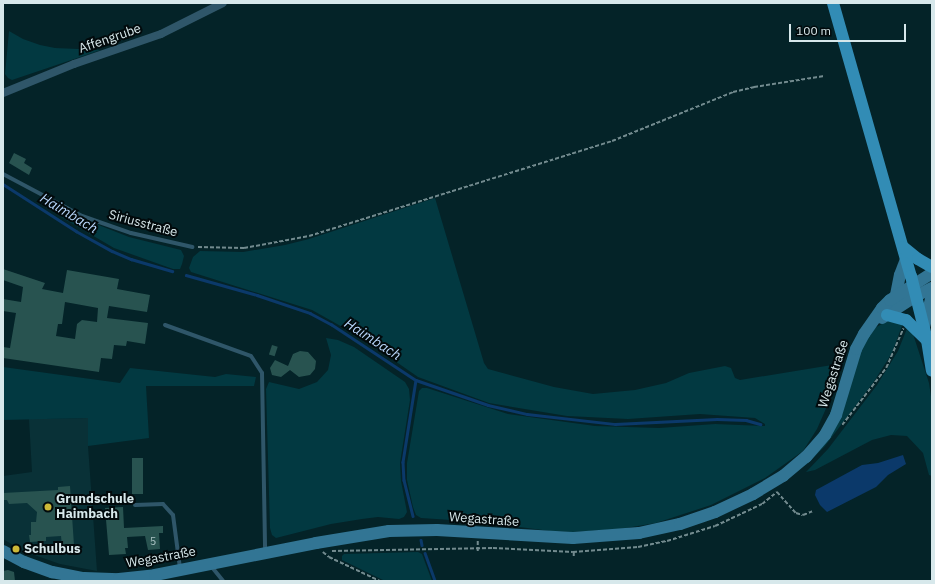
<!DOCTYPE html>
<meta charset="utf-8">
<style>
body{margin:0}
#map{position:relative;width:935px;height:584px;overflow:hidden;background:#042328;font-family:"IBM Plex Sans",sans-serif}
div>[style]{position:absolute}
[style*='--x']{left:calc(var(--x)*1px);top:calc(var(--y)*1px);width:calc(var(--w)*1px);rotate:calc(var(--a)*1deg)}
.built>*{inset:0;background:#093137}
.green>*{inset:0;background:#023941}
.water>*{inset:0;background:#0b396a}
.stream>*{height:2.5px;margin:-1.25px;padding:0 1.25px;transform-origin:1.25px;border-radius:1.25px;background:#0b396a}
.building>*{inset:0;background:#285350;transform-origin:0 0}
.path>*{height:1.5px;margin-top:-0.75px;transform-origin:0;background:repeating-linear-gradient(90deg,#728a8e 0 4px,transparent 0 6px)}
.service>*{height:4px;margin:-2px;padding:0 2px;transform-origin:2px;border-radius:2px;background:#2f5669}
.minor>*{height:8px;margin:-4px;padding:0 4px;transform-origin:4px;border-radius:4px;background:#2f5669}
.secondary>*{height:12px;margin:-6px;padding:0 6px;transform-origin:6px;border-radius:6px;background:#327594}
.primary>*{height:12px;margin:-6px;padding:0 6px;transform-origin:6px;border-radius:6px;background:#328cb5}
.dots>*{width:11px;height:11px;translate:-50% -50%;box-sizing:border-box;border:2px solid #020a0c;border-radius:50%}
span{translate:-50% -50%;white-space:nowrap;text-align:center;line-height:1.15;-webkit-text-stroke:4px #020a0c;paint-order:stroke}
.number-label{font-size:11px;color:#abc3c4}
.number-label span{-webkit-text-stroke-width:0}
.street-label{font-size:13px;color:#d7e8eb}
.poi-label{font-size:13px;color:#d7e8eb;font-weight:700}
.left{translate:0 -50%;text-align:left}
.water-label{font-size:14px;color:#b9d7fc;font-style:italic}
.frame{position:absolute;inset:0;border:4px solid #d7e8eb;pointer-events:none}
.scale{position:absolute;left:789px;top:24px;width:117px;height:18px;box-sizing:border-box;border:2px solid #d7e8eb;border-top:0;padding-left:5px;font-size:12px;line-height:14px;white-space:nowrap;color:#d7e8eb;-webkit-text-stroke:3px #020a0c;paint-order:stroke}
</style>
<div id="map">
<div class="built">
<div style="clip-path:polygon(88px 418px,88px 446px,97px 571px,60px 564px,23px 551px,3px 539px,3px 476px,32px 472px,29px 419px)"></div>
</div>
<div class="green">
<div style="clip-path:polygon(9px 31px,23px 39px,40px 45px,55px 48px,101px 50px,12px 80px,8px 78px,5px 74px)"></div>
<div style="clip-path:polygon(435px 198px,484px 363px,488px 369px,554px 387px,593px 394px,635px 390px,666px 383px,689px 373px,725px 366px,731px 368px,735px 378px,740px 380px,832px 365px,837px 362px,828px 404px,817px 429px,803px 451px,765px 478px,711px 505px,656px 523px,620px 529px,572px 532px,550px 531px,481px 522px,421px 518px,416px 515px,413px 507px,407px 480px,407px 463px,419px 391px,422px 388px,427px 388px,508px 414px,595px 426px,659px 428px,715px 424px,765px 426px,765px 424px,755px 418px,700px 414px,628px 419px,567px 416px,489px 403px,418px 377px,362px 338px,312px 310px,191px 272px,189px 268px,193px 257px,200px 251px,243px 252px,285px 245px,309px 239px)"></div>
<div style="clip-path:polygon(63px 211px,129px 237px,181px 250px,184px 256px,182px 264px,180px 269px,173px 269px,114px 248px,61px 217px,60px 214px)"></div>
<div style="clip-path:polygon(887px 321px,903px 323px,892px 353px,873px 383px,825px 446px,806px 465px,859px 352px,873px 329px)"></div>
<div style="clip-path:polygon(908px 326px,913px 334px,929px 383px,932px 403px,932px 476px,929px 475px,923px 453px,907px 436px,891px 435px,872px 440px,815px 470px,806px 472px,828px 449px,877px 385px,898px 351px)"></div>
<div style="clip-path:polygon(326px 338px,338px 340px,354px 347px,405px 382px,409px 389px,410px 400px,400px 463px,401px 481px,407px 512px,404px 517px,399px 519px,378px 517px,362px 519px,331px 524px,276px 538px,272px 535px,270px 528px,266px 389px,269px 382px,299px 389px,317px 382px,328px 370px,331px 355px)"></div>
<div style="clip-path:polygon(3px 367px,120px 383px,130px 368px,215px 377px,226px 374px,256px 377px,254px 386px,146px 386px,149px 438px,88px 446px,88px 418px,3px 420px)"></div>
<div style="clip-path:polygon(418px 552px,422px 554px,432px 581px,385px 581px,346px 562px,342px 560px,342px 556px,344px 554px)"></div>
</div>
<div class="water">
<div style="clip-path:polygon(903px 455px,906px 464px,888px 475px,876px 487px,827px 512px,820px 505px,815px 495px,816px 490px,862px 465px,878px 463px)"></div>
</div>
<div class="stream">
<div style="--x:3;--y:184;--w:87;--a:32.8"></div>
<div style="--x:76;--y:231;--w:41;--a:29.1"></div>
<div style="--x:112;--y:251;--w:21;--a:23"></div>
<div style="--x:131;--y:259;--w:43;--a:16.3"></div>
<div style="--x:186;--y:275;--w:74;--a:15.7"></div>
<div style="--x:257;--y:295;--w:56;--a:18.8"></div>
<div style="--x:310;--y:313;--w:24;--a:28"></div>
<div style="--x:331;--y:324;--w:102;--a:33.4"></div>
<div style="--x:416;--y:380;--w:83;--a:99"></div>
<div style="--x:403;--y:462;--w:18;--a:87"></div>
<div style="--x:404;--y:480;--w:37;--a:76"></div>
<div style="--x:416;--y:380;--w:76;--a:19.1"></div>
<div style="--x:488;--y:405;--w:40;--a:13"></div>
<div style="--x:527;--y:414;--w:89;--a:6.5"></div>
<div style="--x:615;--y:424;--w:102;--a:-2.8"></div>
<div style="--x:717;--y:419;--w:29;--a:2"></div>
<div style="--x:746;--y:420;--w:15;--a:16"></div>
<div style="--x:421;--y:540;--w:5;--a:79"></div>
<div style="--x:425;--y:553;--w:30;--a:70"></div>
</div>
<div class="building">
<div style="clip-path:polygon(14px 153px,26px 159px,24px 163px,32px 168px,29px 175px,9px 163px)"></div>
<div style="clip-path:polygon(evenodd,3px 269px,45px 283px,42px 289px,63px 293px,67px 270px,119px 279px,117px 289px,150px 295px,147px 312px,109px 306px,107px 318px,148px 323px,145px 344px,127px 341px,126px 346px,114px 345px,112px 359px,101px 358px,99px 372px,3px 358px,3px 347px,10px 348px,16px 313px,3px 311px,3px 299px,21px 302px,23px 287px,3px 280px,3px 269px,65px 302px,98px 308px,97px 322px,82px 320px,77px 324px,75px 339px,56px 336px,58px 324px,62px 324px,65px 302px)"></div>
<div style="left:272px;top:345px;width:6px;height:10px;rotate:18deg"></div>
<div style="clip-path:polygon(300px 351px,308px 352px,316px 361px,315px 369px,310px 375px,299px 377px,290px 370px,281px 377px,272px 375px,270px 368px,275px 360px,288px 366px,293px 354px)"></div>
<div style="left:132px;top:458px;width:11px;height:36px"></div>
<div style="clip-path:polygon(70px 486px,74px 545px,62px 546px,61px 536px,46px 537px,46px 541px,30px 542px,29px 535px,31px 535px,31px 522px,36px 522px,37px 512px,27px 503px,9px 504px,7px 500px,3px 500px,3px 493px,58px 490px,58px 487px)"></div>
<div style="clip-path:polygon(123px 507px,124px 528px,163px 526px,163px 533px,159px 533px,160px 549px,148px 550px,145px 536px,127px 537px,128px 548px,125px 548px,126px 554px,109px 555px,105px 508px)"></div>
<div style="clip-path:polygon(8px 570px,14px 572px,15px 581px,3px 581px,3px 571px)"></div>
</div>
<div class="path">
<div style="--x:198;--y:247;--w:46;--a:1.2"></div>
<div style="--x:244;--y:248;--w:66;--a:-10.5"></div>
<div style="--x:309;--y:236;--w:318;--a:-17.4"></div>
<div style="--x:612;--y:141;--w:131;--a:-22"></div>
<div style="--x:733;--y:92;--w:22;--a:-13"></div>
<div style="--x:754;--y:87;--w:71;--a:-8.9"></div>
<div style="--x:842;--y:425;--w:72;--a:-52.3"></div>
<div style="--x:886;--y:368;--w:43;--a:-66.4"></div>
<div style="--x:777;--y:492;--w:28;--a:48"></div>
<div style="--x:796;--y:513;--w:7;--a:16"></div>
<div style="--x:803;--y:515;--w:11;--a:-22"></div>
<div style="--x:478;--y:541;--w:12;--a:90"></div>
<div style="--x:332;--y:551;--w:161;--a:-1.1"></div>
<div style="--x:493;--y:548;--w:80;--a:2.9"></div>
<div style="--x:573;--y:552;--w:65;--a:-4.4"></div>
<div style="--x:638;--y:547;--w:30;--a:-12"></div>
<div style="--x:667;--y:541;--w:50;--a:-17.4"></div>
<div style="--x:715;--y:526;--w:52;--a:-25.1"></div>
<div style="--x:762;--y:504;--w:19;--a:-39"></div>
<div style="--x:323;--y:552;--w:8;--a:40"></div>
<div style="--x:329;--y:557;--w:56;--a:25.2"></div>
<div style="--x:574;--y:552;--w:5;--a:90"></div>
</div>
<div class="service">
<div style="--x:3;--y:174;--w:89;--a:28"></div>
<div style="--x:82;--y:216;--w:52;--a:19.1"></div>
<div style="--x:131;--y:233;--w:63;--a:12.9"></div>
<div style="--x:165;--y:325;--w:91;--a:19.8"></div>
<div style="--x:251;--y:356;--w:20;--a:57"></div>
<div style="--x:262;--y:373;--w:179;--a:89"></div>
<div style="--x:135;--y:505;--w:28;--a:-2"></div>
<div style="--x:163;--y:504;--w:15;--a:48"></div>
<div style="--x:173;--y:515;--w:53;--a:82.5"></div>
<div style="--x:211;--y:566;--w:19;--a:51"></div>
</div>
<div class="minor">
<div style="--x:3;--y:93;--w:77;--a:-22.2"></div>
<div style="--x:74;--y:64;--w:92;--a:-19"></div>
<div style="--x:161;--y:34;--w:69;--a:-26.6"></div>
</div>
<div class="secondary">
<div style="--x:896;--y:295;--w:20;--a:-79"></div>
<div style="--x:900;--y:275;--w:17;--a:-69"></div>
<div style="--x:882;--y:318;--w:40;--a:-32.9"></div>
<div style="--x:916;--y:296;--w:18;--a:-27"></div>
<div style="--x:924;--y:327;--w:32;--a:-76"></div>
<div style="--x:3;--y:551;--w:24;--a:28"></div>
<div style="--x:24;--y:562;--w:30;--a:20"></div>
<div style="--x:52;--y:572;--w:33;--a:11"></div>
<div style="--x:84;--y:578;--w:35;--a:2"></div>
<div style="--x:119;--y:579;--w:36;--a:-6"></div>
<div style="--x:155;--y:575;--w:164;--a:-11.2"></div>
<div style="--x:316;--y:543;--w:74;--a:-9.3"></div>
<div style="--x:389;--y:531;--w:48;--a:-1.2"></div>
<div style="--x:437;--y:530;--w:136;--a:3.4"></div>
<div style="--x:573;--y:538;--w:66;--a:-4.3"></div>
<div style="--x:639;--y:533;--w:42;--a:-12.4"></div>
<div style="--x:680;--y:524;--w:37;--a:-19"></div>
<div style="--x:715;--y:512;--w:42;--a:-25.3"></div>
<div style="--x:753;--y:494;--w:35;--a:-31"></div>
<div style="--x:783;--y:476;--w:30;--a:-40"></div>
<div style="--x:806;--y:457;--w:29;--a:-49"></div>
<div style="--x:825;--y:435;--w:23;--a:-61"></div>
<div style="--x:836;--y:415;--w:69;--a:-73.1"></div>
<div style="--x:856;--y:349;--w:17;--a:-62"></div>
<div style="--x:864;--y:334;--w:32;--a:-55"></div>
<div style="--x:882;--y:308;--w:11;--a:-45"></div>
<div style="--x:890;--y:300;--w:50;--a:-32.7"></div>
</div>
<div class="primary">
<div style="--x:833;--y:3;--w:284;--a:74.1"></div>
<div style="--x:911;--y:276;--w:66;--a:76"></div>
<div style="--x:927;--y:340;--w:31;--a:81"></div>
<div style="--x:903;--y:247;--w:19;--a:39"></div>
<div style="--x:918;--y:259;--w:16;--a:30"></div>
<div style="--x:887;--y:315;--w:20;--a:15"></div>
<div style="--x:906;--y:320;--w:28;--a:44"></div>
</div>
<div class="dots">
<div style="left:48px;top:507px;background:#cdb938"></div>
<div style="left:16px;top:549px;background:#cdb938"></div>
</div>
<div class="number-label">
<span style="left:153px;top:541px">5</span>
</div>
<div class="street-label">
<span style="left:110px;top:39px;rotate:-19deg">Affengrube</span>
<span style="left:143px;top:224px;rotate:15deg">Siriusstraße</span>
<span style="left:834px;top:374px;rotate:-72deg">Wegastraße</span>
<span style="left:484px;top:520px;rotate:4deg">Wegastraße</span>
<span style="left:161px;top:558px;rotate:-10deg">Wegastraße</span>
</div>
<div class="poi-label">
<span class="left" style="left:56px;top:507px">Grundschule<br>Haimbach</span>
<span class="left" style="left:24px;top:549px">Schulbus</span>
</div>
<div class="water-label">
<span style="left:69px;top:213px;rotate:31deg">Haimbach</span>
<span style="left:373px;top:339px;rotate:33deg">Haimbach</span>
</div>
<div class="frame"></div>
<div class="scale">100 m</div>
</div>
